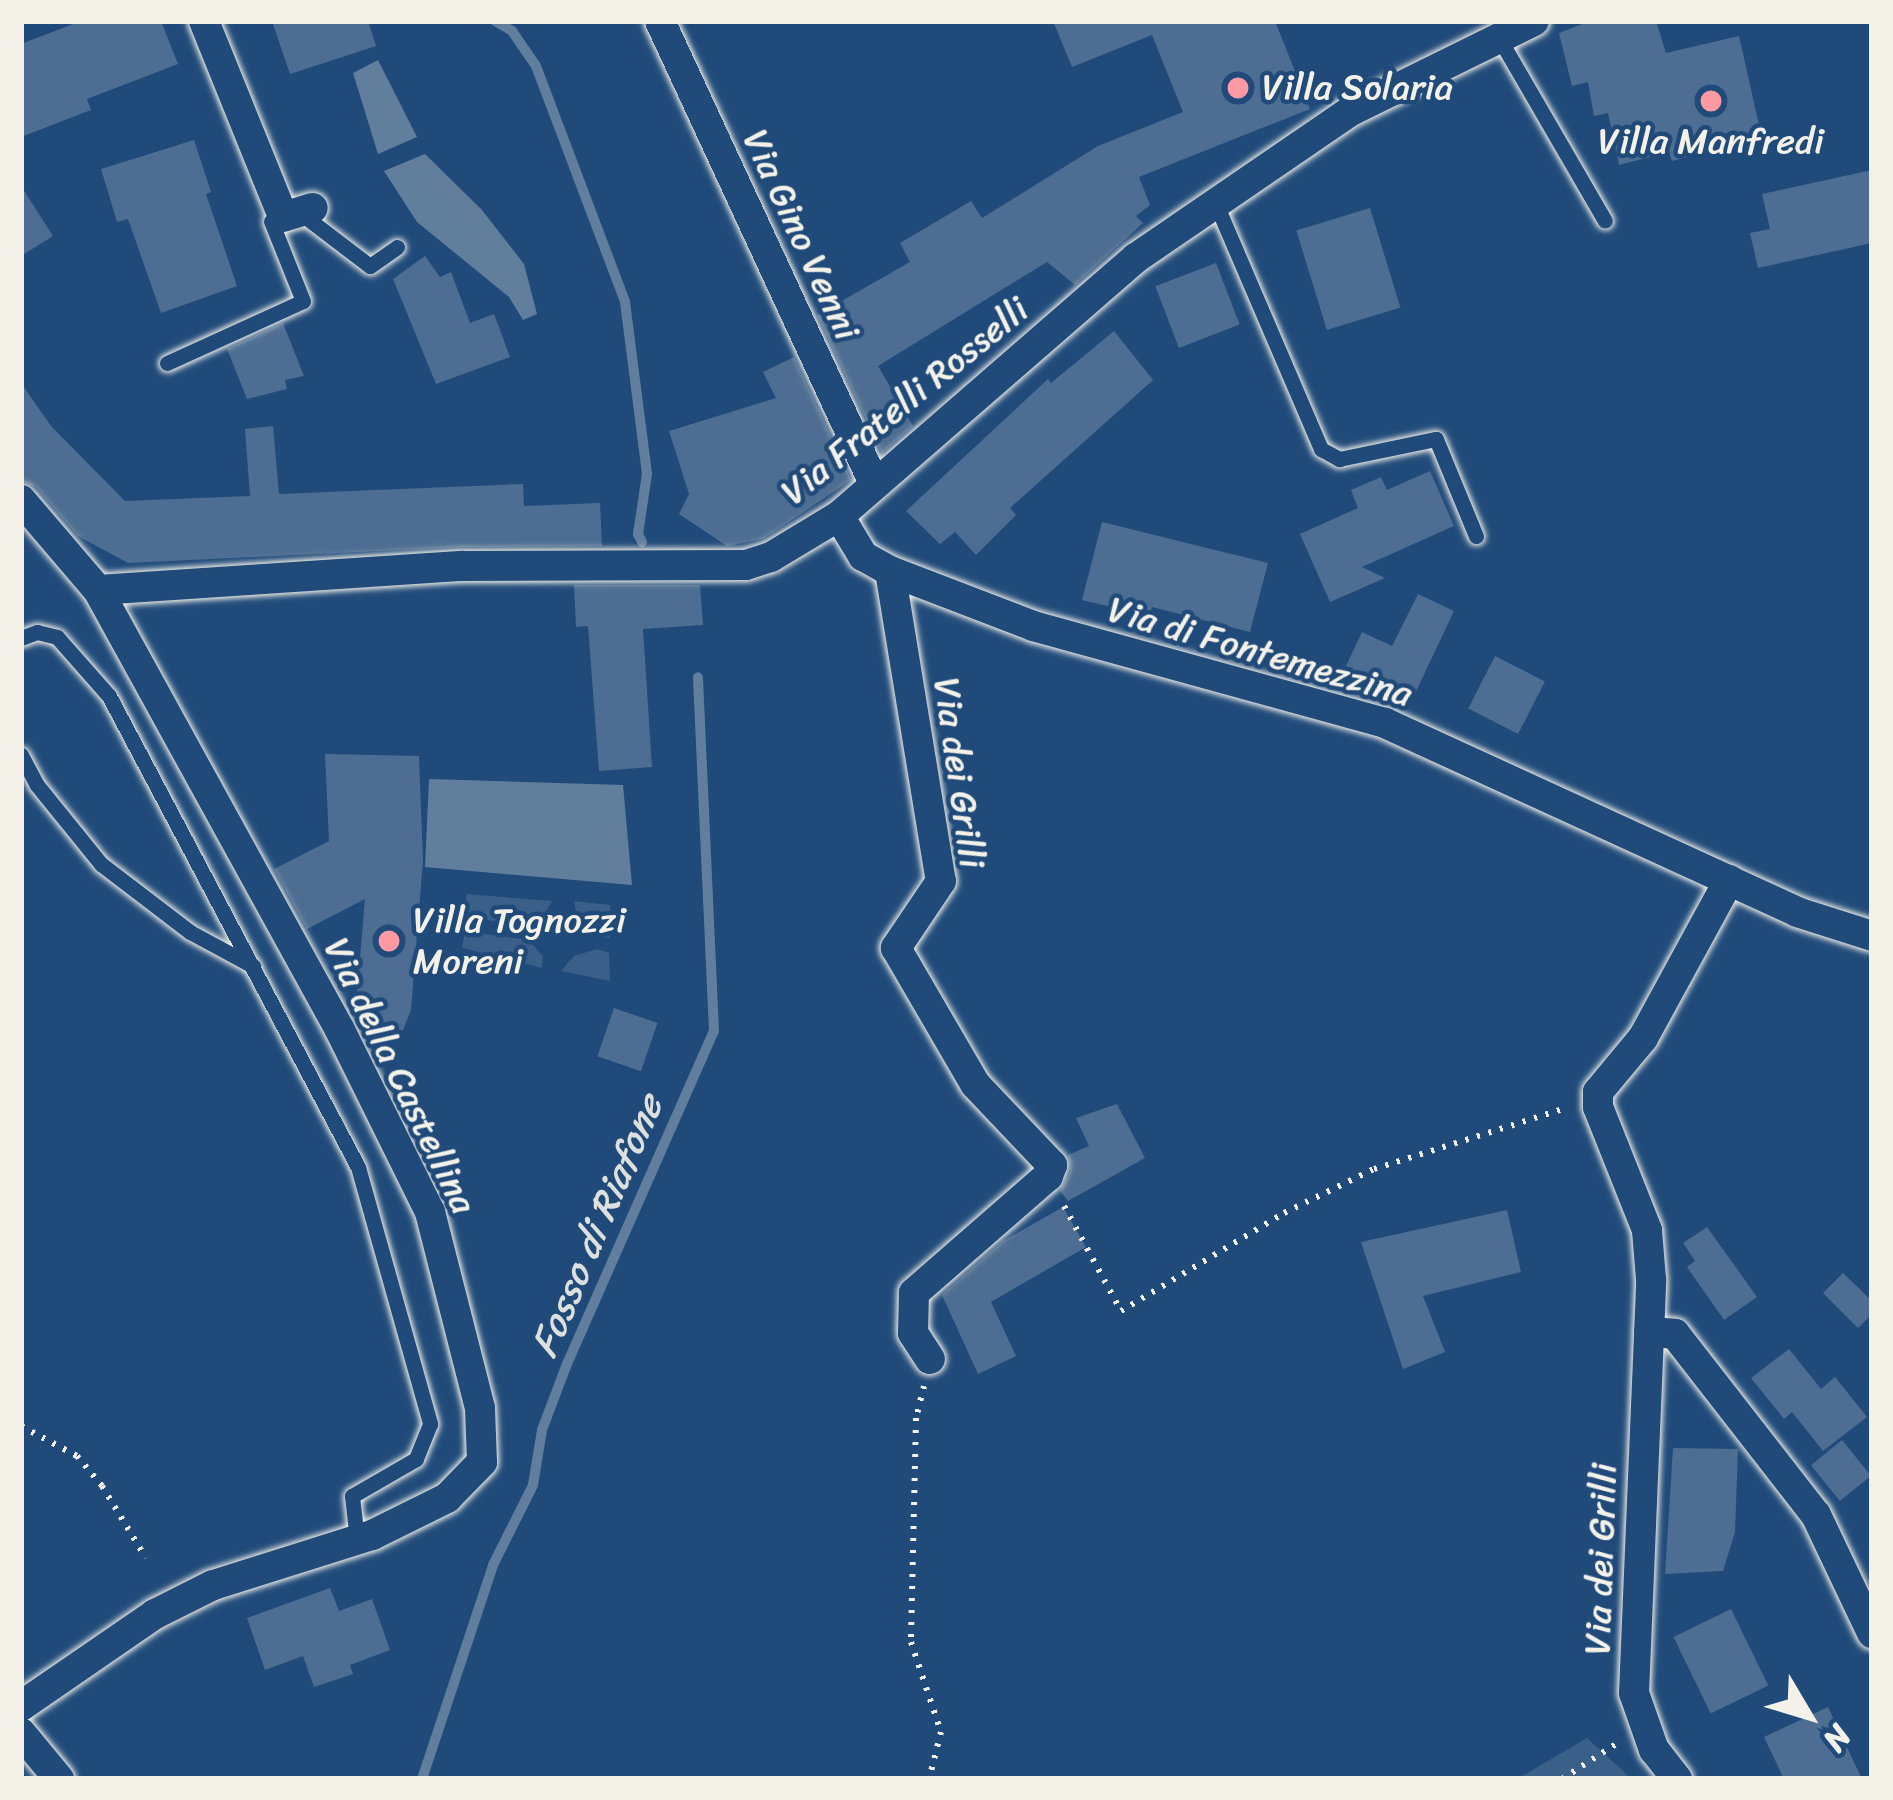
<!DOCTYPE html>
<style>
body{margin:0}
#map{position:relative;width:1893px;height:1800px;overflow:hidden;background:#1f4a7a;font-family:Sriracha,sans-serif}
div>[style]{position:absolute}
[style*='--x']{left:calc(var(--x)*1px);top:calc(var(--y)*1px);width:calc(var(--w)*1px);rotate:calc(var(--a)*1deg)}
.green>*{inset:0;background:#3a5f88}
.water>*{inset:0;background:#627e9d}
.stream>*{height:10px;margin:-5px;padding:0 5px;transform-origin:5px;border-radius:5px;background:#627e9d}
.building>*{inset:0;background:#4d6e92;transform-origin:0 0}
.path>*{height:6px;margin-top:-3px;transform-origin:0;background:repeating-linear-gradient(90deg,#f4f1e8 0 3px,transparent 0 12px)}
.roads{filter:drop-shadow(0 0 3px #f4f1e8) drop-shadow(0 0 3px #f4f1e8)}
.service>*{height:15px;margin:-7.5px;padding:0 7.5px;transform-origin:7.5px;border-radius:7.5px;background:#1f4a7a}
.minor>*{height:30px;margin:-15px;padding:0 15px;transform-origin:15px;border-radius:15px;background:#1f4a7a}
.dots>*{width:33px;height:33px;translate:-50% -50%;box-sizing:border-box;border:6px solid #1f4a7a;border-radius:50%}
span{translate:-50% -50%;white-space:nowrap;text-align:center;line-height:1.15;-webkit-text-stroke:9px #1f4a7a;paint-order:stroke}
.poi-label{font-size:36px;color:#f4f1e8}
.left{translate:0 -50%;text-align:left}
.street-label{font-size:36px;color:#f4f1e8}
.water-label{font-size:39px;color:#dee0dd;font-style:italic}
.frame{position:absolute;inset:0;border:24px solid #f4f1e8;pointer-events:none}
.north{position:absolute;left:1749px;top:1656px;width:120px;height:120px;-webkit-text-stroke:9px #1f4a7a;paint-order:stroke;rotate:128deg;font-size:33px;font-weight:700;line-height:48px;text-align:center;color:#f4f1e8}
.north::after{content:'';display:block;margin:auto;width:42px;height:54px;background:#f4f1e8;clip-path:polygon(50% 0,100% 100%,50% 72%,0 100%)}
</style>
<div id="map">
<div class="green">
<div style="clip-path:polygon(467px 894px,552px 901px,541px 920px,518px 926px,463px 915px)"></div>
<div style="clip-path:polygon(574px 901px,610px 905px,610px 938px,587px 932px,578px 923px)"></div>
<div style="clip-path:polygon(465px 931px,528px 940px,543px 956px,542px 968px,462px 948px)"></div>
<div style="clip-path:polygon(597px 949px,609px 953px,610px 981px,561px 971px,574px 956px)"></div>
<div style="clip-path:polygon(1587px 1738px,1632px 1779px,1517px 1779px)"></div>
</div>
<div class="water">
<div style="clip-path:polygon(378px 60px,417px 137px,378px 154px,353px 73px)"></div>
<div style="clip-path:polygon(425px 154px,482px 210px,524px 264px,537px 314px,523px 320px,509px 297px,417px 222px,384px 171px)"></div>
<div style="clip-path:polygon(429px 779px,623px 785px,632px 885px,425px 867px)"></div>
</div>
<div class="stream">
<div style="--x:495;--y:21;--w:20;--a:30"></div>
<div style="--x:512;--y:31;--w:42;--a:55.6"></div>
<div style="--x:536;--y:66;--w:252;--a:69.3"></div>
<div style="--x:625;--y:302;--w:173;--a:82.7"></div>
<div style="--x:647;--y:474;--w:61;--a:98.5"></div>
<div style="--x:638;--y:534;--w:9;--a:63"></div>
<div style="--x:422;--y:1779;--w:225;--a:-71.6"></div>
<div style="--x:493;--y:1565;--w:89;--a:-63.4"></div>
<div style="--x:533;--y:1485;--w:56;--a:-80.7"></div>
<div style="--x:542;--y:1430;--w:71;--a:-69.3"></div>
<div style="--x:567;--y:1364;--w:364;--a:-66.2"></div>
<div style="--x:714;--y:1031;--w:354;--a:-92.6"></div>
</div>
<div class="building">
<div style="clip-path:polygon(81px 21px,161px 21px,178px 64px,87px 99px,91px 110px,21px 137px,21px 44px)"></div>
<div style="clip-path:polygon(272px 21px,368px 21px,376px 46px,290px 74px)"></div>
<div style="clip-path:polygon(1053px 21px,1275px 21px,1310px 109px,1139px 177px,1150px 205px,1136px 216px,1143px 223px,1075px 285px,1047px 262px,878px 366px,913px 426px,882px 453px,817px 315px,910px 262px,900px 243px,971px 201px,982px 218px,1098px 146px,1183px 112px,1152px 35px,1072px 67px)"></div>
<div style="clip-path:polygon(1590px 21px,1656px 21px,1666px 53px,1739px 36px,1762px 138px,1672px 161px,1669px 152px,1619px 165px,1608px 113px,1594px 116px,1588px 82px,1572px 86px,1559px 33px)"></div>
<div style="clip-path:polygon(194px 140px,211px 192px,206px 194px,237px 286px,161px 313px,128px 219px,117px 222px,101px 169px)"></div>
<div style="clip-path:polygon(1872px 170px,1872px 243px,1758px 268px,1750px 233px,1770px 229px,1762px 194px)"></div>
<div style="clip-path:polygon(21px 186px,53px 236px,21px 256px)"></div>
<div style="left:1370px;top:208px;width:104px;height:77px;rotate:73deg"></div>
<div style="clip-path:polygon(425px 256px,440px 277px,451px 272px,470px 323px,494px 314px,510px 357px,436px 384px,393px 279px)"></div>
<div style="left:1216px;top:263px;width:66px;height:65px;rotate:69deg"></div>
<div style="clip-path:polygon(283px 323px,304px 376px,285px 380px,287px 389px,247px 399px,227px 349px)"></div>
<div style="clip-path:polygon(1114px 331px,1153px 380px,1010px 508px,1016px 515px,976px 555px,955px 532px,940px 544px,906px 511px,1048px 379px,1051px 383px)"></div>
<div style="clip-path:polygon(794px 357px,851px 480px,763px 539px,727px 546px,679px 514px,689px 494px,669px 431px,776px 398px,763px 372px)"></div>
<div style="clip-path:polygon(21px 383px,51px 426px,125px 501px,250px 496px,245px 429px,273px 426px,279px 494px,523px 484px,524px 506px,600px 503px,602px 546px,462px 547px,128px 563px,78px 536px,36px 487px,21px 481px)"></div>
<div style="clip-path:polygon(1430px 471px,1454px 526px,1362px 567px,1385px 578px,1330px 602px,1300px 534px,1358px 508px,1351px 490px,1381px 477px,1387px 490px)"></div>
<div style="clip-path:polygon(1102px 522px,1268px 563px,1250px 632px,1152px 607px,1150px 616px,1082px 600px)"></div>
<div style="clip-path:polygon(574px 585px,700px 585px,703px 625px,643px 629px,652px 767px,599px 771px,588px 626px,576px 627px)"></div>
<div style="clip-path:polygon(1418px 594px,1454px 611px,1412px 700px,1345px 668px,1362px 632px,1392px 646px)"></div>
<div style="left:1495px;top:656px;width:56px;height:59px;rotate:27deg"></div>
<div style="clip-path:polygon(325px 754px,419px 756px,423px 860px,411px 1010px,403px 1030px,360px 1027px,356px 1005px,365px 899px,307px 929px,274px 869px,329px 841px)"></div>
<div style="left:614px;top:1008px;width:46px;height:51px;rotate:19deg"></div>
<div style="clip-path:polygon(1117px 1104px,1145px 1158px,1068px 1201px,1060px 1191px,1070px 1172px,1068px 1155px,1089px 1146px,1076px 1118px)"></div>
<div style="clip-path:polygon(1063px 1207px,1086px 1247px,991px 1302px,1016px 1356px,978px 1374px,942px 1295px,1003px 1241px)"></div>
<div style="clip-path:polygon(1507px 1210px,1521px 1272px,1423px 1296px,1445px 1352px,1403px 1369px,1361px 1242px)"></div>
<div style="clip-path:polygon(1707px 1227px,1757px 1297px,1724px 1320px,1687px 1267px,1695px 1261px,1683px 1243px)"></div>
<div style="clip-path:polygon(1843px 1273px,1872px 1301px,1872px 1314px,1858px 1328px,1823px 1293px)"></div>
<div style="clip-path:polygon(1789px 1349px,1821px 1389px,1835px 1377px,1867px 1417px,1823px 1451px,1792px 1412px,1784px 1419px,1751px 1378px)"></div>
<div style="left:1842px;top:1440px;width:46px;height:40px;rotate:51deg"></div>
<div style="clip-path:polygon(1673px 1448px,1738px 1449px,1735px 1532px,1723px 1571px,1665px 1574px)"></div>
<div style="clip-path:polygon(330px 1588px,339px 1611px,372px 1599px,390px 1650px,350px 1665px,353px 1674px,314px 1687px,303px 1656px,265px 1670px,247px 1618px)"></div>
<div style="left:1731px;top:1609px;width:85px;height:64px;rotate:64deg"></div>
<div style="clip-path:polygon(1828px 1707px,1862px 1779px,1784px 1779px,1764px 1737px)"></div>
</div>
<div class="path">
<div style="--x:1064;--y:1206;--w:119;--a:61.5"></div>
<div style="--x:1121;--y:1311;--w:190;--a:-31"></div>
<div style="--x:1284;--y:1213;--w:100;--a:-26.1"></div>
<div style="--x:1374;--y:1169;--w:201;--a:-17.6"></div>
<div style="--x:924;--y:1386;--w:33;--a:104"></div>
<div style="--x:916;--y:1418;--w:224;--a:91.3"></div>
<div style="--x:911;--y:1642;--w:95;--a:71.6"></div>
<div style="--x:941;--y:1732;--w:49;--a:104.3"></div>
<div style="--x:21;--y:1426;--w:64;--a:28.2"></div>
<div style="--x:77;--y:1456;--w:39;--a:50"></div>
<div style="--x:102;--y:1486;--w:84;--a:58.6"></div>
<div style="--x:1562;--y:1779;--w:68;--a:-33"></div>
</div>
<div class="roads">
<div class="service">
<div style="--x:1499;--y:38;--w:211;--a:59.9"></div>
<div style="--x:1216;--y:204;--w:267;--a:66.8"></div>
<div style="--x:1321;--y:449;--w:21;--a:29"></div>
<div style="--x:1339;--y:459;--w:99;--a:-11.7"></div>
<div style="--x:1436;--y:439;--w:105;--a:67.6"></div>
<div style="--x:299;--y:212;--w:89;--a:37.3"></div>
<div style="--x:370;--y:266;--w:33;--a:-35"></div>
<div style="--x:167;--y:363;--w:149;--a:-24.5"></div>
<div style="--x:303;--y:301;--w:86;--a:-111.8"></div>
<div style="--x:21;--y:638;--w:17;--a:-21"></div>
<div style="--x:37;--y:632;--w:21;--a:14"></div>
<div style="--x:57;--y:637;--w:79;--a:48.6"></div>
<div style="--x:109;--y:696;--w:533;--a:62.14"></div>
<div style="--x:358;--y:1167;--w:267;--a:74.3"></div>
<div style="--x:430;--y:1424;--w:38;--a:112"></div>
<div style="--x:416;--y:1459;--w:74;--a:150"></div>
<div style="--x:352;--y:1496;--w:44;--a:83.5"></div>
<div style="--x:21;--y:755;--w:34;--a:62"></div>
<div style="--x:37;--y:785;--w:102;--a:51"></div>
<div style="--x:101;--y:864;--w:112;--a:37.4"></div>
<div style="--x:190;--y:932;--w:72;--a:28.4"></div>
</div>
<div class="minor">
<div style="--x:204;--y:21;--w:211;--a:68"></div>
<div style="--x:283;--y:217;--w:31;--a:-17"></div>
<div style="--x:660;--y:21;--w:507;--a:65.15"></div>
<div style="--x:21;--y:500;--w:118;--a:49.5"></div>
<div style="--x:98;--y:590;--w:502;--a:61.19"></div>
<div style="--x:340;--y:1030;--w:203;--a:63.7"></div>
<div style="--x:430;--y:1212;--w:202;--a:75.7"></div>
<div style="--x:480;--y:1408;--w:54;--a:87.9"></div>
<div style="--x:482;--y:1462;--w:50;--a:134.2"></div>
<div style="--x:447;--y:1498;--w:84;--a:153.7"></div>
<div style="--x:372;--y:1535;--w:167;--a:162.5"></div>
<div style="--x:213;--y:1585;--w:65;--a:153.4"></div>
<div style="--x:155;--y:1614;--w:163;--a:145.5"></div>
<div style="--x:839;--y:516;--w:47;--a:59"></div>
<div style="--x:863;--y:556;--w:31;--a:29"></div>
<div style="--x:890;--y:571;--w:153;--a:21"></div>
<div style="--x:1033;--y:626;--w:365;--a:15.4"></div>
<div style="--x:1385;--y:723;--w:453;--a:24.6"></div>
<div style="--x:1797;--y:912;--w:79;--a:17.7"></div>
<div style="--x:890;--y:571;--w:314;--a:80.7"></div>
<div style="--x:941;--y:881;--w:81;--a:123.9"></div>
<div style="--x:896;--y:948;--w:157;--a:59.8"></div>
<div style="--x:975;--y:1084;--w:112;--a:46.5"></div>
<div style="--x:1052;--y:1165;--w:12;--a:110"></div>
<div style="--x:1048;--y:1176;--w:178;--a:138.9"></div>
<div style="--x:914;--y:1293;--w:40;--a:91.4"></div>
<div style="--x:913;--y:1333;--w:31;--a:57"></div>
<div style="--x:98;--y:590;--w:366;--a:-3.8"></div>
<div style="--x:463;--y:566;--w:283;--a:-0.2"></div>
<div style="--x:746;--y:565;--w:26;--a:-18"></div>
<div style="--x:771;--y:557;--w:79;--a:-31.1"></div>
<div style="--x:839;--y:516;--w:393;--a:-41"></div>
<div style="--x:1136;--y:258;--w:260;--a:-34.4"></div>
<div style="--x:1351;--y:111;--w:204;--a:-26.2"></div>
<div style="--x:1649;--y:1332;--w:26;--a:4"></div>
<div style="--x:1675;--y:1334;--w:229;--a:52.1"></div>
<div style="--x:1816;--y:1515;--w:131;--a:64.6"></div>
<div style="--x:21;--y:1733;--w:60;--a:50.4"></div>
<div style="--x:1677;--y:1779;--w:37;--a:-128"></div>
<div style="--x:1654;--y:1750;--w:60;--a:-109.3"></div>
<div style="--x:1634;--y:1693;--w:414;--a:-87.6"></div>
<div style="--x:1651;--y:1279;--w:49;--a:-94.7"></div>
<div style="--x:1647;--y:1230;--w:132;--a:-111.7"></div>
<div style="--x:1598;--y:1107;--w:15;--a:-90"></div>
<div style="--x:1598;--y:1092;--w:70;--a:-50.2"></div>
<div style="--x:1643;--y:1038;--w:180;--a:-61.4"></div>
</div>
</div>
<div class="dots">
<div style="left:1238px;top:88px;background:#ff9aa2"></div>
<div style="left:1711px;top:101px;background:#ff9aa2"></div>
<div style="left:389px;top:941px;background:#ff9aa2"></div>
</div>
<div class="poi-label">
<span class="left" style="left:1262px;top:88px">Villa Solaria</span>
<span style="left:1711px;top:142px">Villa Manfredi</span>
<span class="left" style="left:413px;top:941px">Villa Tognozzi<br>Moreni</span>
</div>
<div class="street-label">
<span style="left:801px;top:235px;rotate:65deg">Via Gino Venni</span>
<span style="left:905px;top:401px;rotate:-39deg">Via Fratelli Rosselli</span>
<span style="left:1260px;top:652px;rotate:16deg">Via di Fontemezzina</span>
<span style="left:959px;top:773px;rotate:82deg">Via dei Grilli</span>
<span style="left:400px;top:1076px;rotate:64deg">Via della Castellina</span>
<span style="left:1601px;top:1559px;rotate:-88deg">Via dei Grilli</span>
</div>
<div class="water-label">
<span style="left:597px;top:1226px;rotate:-67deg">Fosso di Riafone</span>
</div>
<div class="frame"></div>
<div class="north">N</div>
</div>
